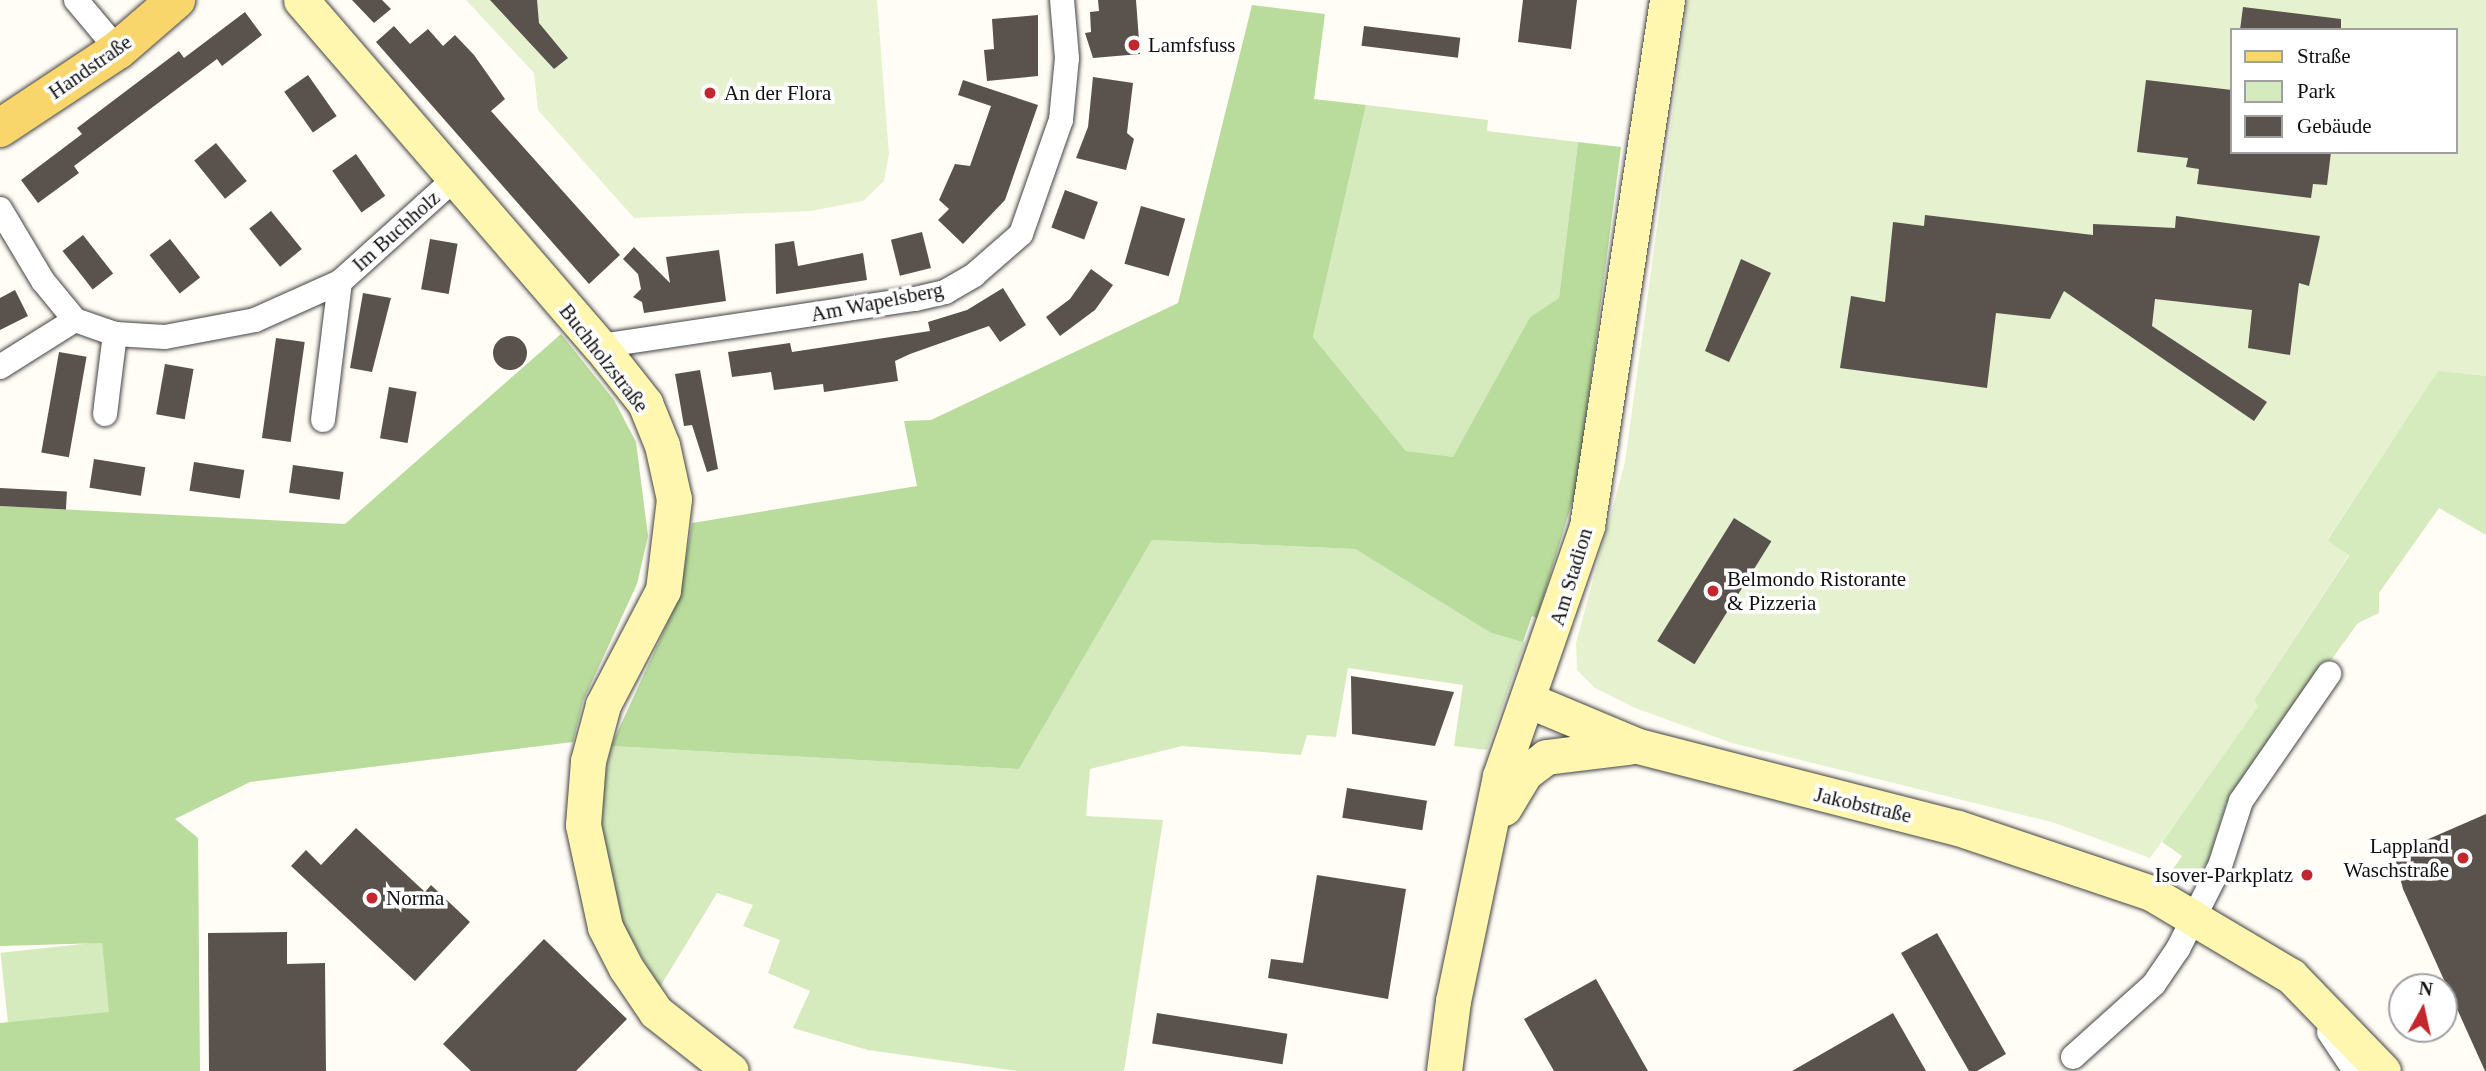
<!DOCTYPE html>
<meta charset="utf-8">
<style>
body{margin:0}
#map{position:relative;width:2486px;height:1071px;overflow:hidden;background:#fffdf5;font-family:"Times New Roman",serif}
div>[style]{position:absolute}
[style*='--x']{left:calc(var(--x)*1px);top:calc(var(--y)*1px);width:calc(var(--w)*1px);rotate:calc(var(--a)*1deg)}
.green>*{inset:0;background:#d5ebbd;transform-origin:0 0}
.forest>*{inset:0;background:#b9dc9c}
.pitch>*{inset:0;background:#e6f2cf}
.building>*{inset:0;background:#5a524d;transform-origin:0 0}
.round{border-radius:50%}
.roads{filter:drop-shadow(0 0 2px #444) drop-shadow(0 0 2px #444)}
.street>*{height:24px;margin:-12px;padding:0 12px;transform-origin:12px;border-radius:12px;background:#fff}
.secondary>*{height:35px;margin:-17.5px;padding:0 17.5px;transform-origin:17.5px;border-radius:17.5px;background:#fff6b0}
.primary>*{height:38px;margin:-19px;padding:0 19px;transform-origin:19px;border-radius:19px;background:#f9d66b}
.dots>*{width:19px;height:19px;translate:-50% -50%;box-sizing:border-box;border:4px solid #fff;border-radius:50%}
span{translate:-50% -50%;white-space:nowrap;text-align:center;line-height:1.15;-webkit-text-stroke:7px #fff;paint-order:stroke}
.poi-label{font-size:21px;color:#111}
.left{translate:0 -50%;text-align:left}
.right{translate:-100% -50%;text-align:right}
.street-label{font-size:21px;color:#111}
.legend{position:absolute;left:2230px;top:28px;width:228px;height:126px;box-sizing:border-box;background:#fff;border:2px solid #a0a0a0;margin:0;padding:9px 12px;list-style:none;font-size:21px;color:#111}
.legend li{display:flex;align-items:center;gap:14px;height:35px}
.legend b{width:35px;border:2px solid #a0a0a0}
.north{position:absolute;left:2388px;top:973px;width:70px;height:70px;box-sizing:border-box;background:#fff;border:2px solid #a0a0a0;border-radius:50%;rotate:8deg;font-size:19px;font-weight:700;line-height:28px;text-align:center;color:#111}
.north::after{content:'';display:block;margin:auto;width:24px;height:32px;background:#c4262e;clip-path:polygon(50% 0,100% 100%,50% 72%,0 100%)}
</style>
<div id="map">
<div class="green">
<div style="clip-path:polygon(1366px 105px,1488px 120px,1487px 131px,1578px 142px,1559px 298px,1530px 317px,1453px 458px,1406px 451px,1313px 337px)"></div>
<div style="clip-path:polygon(2438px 370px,2486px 376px,2486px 535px,2439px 508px,2379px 593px,2379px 613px,2358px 623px,2226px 804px,2208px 862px,2189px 878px,2173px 869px,2182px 856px,2162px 842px,2257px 707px,2254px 700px,2349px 556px,2327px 541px)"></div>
<div style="clip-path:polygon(1152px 540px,1355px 549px,1491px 633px,1525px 642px,1487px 750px,1454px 746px,1463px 685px,1348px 668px,1336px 737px,1307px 735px,1301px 755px,1182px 746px,1090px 769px,1086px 816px,1163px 820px,1124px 1071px,1017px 1071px,868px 1050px,793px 1028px,810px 991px,768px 973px,780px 940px,743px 926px,753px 905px,717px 893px,660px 987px,621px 921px,601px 843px,602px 788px,611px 746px,1019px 769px)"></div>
<div style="left:102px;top:942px;width:71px;height:102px;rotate:84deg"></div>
</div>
<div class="forest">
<div style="clip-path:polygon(1252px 5px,1325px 14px,1314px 99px,1366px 105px,1313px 337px,1406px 451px,1453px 457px,1530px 317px,1559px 298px,1578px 142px,1621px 147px,1577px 486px,1537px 618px,1532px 616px,1523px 642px,1491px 633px,1355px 549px,1152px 540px,1019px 769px,611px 746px,680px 596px,692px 523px,917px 486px,904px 421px,931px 420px,1178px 303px)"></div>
<div style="clip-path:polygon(561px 334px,614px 400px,636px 442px,648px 536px,637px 584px,583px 701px,573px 742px,250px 782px,175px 819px,198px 838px,200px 1071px,0 1071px,0 1023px,109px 1012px,102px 943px,0 946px,0 506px,345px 524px)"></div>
</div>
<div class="pitch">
<div style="clip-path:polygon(466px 0,877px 0,889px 154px,884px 181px,863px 201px,811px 211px,634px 218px,538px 110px,534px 73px)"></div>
<div style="clip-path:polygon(evenodd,1688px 0,2486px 0,2486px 376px,2438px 371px,2327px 540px,2349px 555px,2254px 700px,2258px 707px,2150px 858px,2055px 823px,1732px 743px,1635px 708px,1595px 688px,1577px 670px,1576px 643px,1625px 462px,1688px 0,2232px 30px,2456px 30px,2456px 152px,2232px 152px,2232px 30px)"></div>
</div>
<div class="building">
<div style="clip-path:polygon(352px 0,382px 0,391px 9px,374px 23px)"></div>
<div style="clip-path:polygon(490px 0,537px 0,539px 23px,568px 58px,554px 69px)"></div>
<div style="clip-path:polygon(1098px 0,1136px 0,1140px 54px,1093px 58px,1085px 33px,1091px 32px,1090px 12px,1099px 11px)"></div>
<div style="clip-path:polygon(1523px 0,1577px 0,1571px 49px,1518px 42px)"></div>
<div style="clip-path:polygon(2243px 7px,2341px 19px,2341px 30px,2240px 30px)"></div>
<div style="clip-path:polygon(245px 12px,262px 35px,222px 66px,217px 59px,74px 166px,79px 173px,38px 203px,21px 180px,82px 134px,77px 128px,179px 51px,184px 58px)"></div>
<div style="clip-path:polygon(1038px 15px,1038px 76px,987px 81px,984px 50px,994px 49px,992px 19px)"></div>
<div style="clip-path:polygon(394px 26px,410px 44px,428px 29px,443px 46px,455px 35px,474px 55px,505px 99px,491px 111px,620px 255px,589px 284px,376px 42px)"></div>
<div style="left:1364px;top:26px;width:97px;height:20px;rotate:7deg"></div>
<div style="left:308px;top:75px;width:50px;height:29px;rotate:55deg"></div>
<div style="clip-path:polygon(1093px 77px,1133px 83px,1127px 133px,1134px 139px,1126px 170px,1076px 158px,1088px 127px)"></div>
<div style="clip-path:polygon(963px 80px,1038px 105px,1005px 200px,963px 244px,938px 220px,949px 209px,939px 200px,955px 164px,970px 166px,991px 106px,958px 95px)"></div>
<div style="clip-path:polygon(2146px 80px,2232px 90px,2232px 152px,2331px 152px,2327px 185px,2313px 184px,2311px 198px,2197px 184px,2199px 169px,2186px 167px,2188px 158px,2137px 152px)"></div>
<div style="left:216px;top:143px;width:49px;height:28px;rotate:51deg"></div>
<div style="left:356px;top:154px;width:51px;height:29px;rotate:55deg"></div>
<div style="left:1065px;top:190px;width:35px;height:40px;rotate:20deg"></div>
<div style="left:1141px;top:206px;width:46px;height:60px;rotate:16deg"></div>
<div style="left:271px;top:211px;width:49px;height:28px;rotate:51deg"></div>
<div style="clip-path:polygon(1925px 215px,2093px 235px,2093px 224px,2175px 228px,2176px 216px,2320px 236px,2309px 286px,2299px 283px,2290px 355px,2248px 348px,2252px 310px,2155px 299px,2152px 326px,2267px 402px,2254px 421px,2064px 291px,2050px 319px,1996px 313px,1987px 388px,1840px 368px,1851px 296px,1885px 302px,1893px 222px,1924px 226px)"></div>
<div style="left:922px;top:232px;width:37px;height:32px;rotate:76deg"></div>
<div style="left:83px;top:235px;width:49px;height:26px;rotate:52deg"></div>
<div style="left:170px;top:239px;width:49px;height:26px;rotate:52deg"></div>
<div style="left:430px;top:239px;width:28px;height:51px;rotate:10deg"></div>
<div style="clip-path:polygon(794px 241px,798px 266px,863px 253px,867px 280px,776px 294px,775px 244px)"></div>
<div style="clip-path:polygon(634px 247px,670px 283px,666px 257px,719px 250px,726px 301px,644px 313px,642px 302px,633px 297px,641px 289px,638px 274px,623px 259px)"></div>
<div style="clip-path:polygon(1741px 259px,1771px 273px,1729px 362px,1705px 351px)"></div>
<div style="clip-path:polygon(1091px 269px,1113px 285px,1095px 310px,1060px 336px,1046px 317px,1070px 299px)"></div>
<div style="clip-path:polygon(1003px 288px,1026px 325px,1000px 342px,989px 326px,910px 354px,895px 361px,898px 381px,824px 392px,823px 384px,774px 390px,771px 372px,732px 377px,728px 352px,790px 343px,792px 352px,930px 331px,928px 322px,967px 310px)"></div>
<div style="clip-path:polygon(15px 290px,28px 316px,0 330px,0 298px)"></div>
<div style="clip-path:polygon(363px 293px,391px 298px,372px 372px,350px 368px)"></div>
<div class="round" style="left:493px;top:336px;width:34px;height:34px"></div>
<div style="left:276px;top:338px;width:29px;height:101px;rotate:8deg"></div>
<div style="left:59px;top:352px;width:28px;height:102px;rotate:10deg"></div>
<div style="left:165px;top:364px;width:29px;height:51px;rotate:10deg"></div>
<div style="clip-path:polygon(700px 370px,718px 469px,707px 472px,692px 425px,684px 426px,675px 374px)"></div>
<div style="left:389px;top:387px;width:28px;height:52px;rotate:10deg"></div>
<div style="left:94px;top:459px;width:52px;height:29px;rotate:9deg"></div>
<div style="left:194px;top:462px;width:51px;height:29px;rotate:9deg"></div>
<div style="left:293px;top:465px;width:51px;height:28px;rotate:8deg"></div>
<div style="left:0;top:488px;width:67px;height:18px;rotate:3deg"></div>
<div style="left:1734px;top:518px;width:44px;height:145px;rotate:32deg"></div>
<div style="clip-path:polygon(1351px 676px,1454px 692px,1435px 746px,1352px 734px)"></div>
<div style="left:1347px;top:788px;width:81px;height:30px;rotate:9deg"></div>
<div style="clip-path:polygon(2486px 814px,2486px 1071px,2485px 1071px,2403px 889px,2394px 854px)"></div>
<div style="clip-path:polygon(356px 828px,425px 892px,431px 885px,470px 922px,415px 981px,291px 866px,306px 850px,321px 865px)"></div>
<div style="clip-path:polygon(1317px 875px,1406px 889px,1388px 999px,1268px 978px,1271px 959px,1303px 963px)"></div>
<div style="clip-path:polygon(287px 932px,287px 964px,325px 963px,326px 1071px,209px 1071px,208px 933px)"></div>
<div style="clip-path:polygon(1937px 933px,2006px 1054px,1977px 1071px,1969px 1071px,1901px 953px)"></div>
<div style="clip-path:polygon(544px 939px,627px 1019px,576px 1071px,471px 1071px,443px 1044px)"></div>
<div style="clip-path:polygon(1596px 979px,1648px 1071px,1554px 1071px,1524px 1019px)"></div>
<div style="left:1157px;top:1013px;width:132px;height:31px;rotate:9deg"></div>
<div style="clip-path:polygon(1893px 1013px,1926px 1071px,1792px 1071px)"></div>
</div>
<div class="roads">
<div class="street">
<div style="--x:76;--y:0;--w:65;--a:50"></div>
<div style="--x:0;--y:209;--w:84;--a:59.2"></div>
<div style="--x:43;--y:281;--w:50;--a:50.6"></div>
<div style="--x:75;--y:320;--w:42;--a:19.3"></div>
<div style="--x:115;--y:334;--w:50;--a:3.4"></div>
<div style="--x:165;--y:337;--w:92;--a:-10.7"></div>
<div style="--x:255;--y:320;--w:93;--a:-24.1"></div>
<div style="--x:340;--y:282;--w:151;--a:-42"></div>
<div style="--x:600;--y:346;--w:318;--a:-8.5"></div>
<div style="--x:915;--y:299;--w:31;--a:-13"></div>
<div style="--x:945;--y:292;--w:34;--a:-30"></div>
<div style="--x:974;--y:275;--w:62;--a:-41.1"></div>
<div style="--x:1021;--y:234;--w:121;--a:-70.7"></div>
<div style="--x:1061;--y:120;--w:62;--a:-84.5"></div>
<div style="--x:1067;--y:58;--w:58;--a:-94.9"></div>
<div style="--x:0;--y:367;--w:89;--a:-32.1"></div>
<div style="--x:105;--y:414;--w:81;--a:-82.9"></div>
<div style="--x:323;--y:420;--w:139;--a:-83"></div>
<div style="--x:2329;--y:1032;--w:47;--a:56.3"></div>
<div style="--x:2073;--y:1057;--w:109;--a:-42"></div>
<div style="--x:2154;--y:984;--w:42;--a:-55.6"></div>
<div style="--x:2178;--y:949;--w:93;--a:-63.2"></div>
<div style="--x:2220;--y:866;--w:68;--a:-72.1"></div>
<div style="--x:2241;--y:801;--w:155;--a:-55.3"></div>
</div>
<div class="secondary">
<div style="--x:301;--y:0;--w:457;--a:49.2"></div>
<div style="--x:600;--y:346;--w:73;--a:51.7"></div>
<div style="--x:645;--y:403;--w:45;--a:68"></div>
<div style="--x:662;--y:445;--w:55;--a:77.5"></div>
<div style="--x:674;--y:499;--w:92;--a:96.9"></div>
<div style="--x:663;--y:590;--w:130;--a:117.6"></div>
<div style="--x:603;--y:705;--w:58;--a:105"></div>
<div style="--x:588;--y:761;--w:64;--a:94.5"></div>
<div style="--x:583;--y:825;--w:104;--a:77.8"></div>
<div style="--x:605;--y:927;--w:46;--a:62.9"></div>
<div style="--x:626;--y:968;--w:53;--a:55.7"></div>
<div style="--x:656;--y:1012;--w:95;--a:38.2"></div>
<div style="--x:1528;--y:700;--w:119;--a:22.7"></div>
<div style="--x:1638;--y:746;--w:330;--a:14.4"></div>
<div style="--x:1958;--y:828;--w:204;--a:18.6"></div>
<div style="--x:2151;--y:893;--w:163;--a:30.7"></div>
<div style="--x:2291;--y:976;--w:132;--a:45.9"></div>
<div style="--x:1504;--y:808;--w:41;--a:-59"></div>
<div style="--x:1525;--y:773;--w:26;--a:-37"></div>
<div style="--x:1546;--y:757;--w:83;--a:-7"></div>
<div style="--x:1444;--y:1071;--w:71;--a:-82.7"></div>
<div style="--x:1453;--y:1001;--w:230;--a:-78.2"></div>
<div style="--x:1500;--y:776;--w:265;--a:-70.8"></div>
<div style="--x:1587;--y:526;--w:532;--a:-81.35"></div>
</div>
<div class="primary">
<div style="--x:0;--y:128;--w:141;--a:-33.5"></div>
<div style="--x:118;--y:50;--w:77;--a:-40.8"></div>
</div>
</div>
<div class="dots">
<div style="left:1134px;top:45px;background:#c4262e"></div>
<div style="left:710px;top:93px;background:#c4262e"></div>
<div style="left:1713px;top:591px;background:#c4262e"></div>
<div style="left:2463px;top:858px;background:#c4262e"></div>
<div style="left:2307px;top:875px;background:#c4262e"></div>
<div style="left:372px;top:898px;background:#c4262e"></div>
</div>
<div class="poi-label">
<span class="left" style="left:1148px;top:45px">Lamfsfuss</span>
<span class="left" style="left:724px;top:93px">An der Flora</span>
<span class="left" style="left:1727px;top:591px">Belmondo Ristorante<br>&amp; Pizzeria</span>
<span class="right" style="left:2449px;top:858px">Lappland<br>Waschstraße</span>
<span class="right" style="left:2293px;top:875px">Isover-Parkplatz</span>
<span class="left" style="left:386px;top:898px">Norma</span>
</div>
<div class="street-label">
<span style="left:90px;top:67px;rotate:-35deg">Handstraße</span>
<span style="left:396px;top:231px;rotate:-42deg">Im Buchholz</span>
<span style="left:877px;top:302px;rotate:-11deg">Am Wapelsberg</span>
<span style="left:604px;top:358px;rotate:52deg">Buchholzstraße</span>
<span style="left:1571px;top:577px;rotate:-73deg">Am Stadion</span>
<span style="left:1863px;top:805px;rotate:13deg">Jakobstraße</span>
</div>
<ul class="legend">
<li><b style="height:9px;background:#f9d66b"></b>Straße</li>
<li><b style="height:19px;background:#d5ebbd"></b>Park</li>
<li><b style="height:19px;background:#5a524d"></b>Gebäude</li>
</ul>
<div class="north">N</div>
</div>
